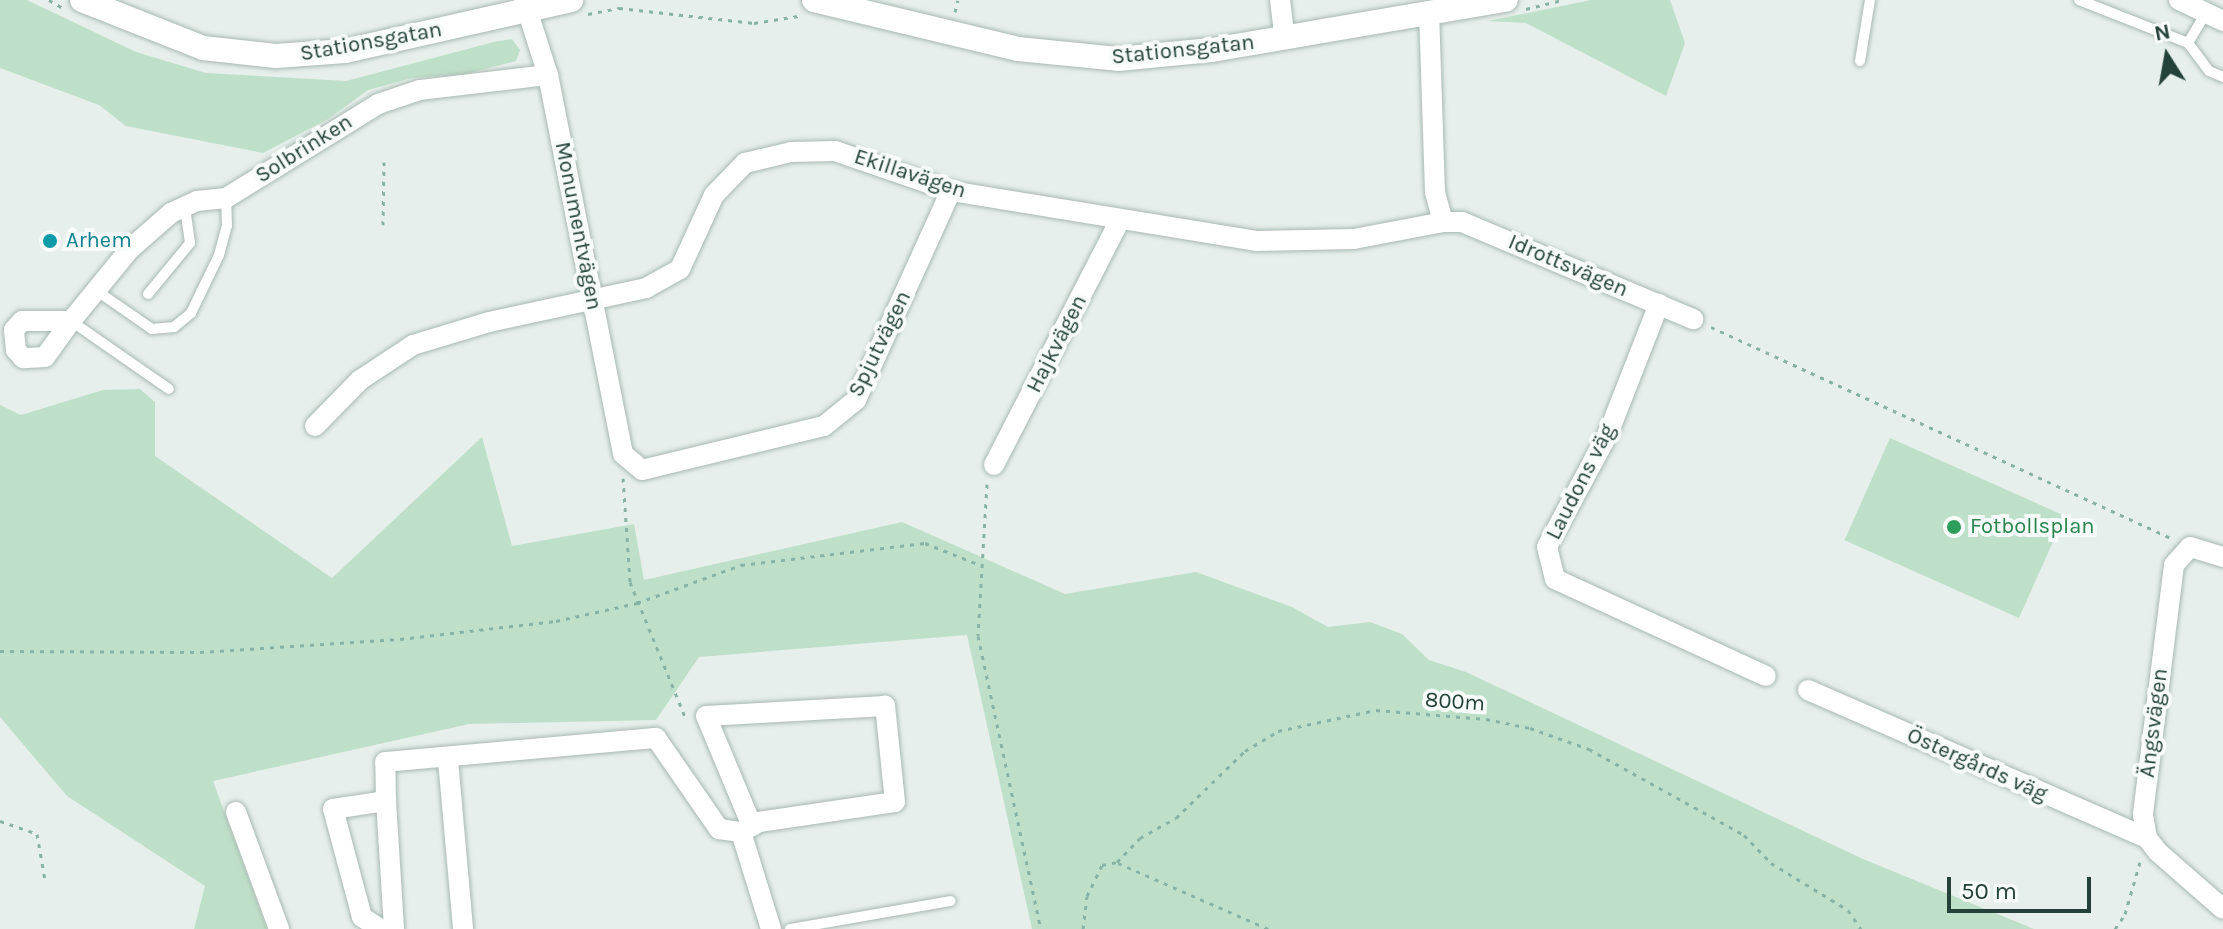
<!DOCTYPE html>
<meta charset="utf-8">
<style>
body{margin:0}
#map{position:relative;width:2223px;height:929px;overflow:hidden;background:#e6efeb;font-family:Karla,sans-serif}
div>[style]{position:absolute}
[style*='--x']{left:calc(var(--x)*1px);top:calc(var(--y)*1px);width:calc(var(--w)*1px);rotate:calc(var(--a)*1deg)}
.green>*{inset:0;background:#bfe0c8;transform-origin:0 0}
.path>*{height:3px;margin-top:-1.5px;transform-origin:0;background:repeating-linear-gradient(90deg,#86b3a5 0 4px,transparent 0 10px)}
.roads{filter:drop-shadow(0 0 2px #a8b8b2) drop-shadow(0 0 2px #a8b8b2)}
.lane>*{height:10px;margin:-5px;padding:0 5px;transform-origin:5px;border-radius:5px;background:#fff}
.street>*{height:20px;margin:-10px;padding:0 10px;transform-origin:10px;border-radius:10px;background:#fff}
.secondary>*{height:24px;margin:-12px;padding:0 12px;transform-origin:12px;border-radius:12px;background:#fff}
.dots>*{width:22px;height:22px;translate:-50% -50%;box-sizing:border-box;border:4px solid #f7fbf9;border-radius:50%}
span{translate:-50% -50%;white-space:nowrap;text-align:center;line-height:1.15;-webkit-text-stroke:8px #f7fbf9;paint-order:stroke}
.street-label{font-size:22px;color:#24423a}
.culture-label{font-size:22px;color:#0d838f}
.left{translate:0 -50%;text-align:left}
.leisure-label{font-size:22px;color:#27864d}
.north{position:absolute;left:2127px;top:16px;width:80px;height:80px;-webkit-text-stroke:6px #f7fbf9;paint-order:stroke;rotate:349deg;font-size:22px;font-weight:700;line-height:32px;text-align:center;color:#24423a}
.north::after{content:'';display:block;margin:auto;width:28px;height:36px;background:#24423a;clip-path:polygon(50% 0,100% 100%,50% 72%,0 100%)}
.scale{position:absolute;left:1947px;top:877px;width:144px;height:36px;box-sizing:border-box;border:4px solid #24423a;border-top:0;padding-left:10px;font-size:24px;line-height:28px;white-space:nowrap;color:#24423a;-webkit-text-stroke:6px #f7fbf9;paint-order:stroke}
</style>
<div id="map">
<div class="green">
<div style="clip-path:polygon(0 0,27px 0,136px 52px,206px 73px,346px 81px,494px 42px,512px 39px,520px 50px,516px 61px,465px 74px,412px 78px,368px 90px,328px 119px,263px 153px,126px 126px,99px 105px,0 68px)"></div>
<div style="clip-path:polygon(1591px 0,1670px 0,1685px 43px,1666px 96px,1526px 23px,1488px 21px)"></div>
<div style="clip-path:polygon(140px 389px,155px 402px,155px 456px,332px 578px,482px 437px,512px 546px,634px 524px,644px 580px,902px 522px,1065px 594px,1196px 572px,1292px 607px,1328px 627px,1370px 622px,1402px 634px,1429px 660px,1466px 672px,1863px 859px,2034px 929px,1032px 929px,967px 635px,699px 657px,656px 720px,469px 724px,213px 781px,267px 929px,194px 929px,205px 886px,67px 796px,0 717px,0 405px,21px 415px,103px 390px)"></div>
<div style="left:1890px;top:438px;width:191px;height:112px;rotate:24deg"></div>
</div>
<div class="path">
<div style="--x:49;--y:0;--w:16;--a:30"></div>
<div style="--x:1526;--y:9;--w:36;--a:-14"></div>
<div style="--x:955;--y:12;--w:12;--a:-76"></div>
<div style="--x:588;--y:14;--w:32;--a:-11"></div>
<div style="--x:619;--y:8;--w:136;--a:6.3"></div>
<div style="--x:754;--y:23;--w:45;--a:-9"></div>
<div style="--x:383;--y:225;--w:63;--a:-89.1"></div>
<div style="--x:1711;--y:327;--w:508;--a:24.65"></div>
<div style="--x:623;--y:478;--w:104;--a:86.1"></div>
<div style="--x:630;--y:582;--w:148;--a:67.8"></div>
<div style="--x:987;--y:484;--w:152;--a:93.4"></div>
<div style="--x:978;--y:636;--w:300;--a:77.9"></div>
<div style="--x:0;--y:651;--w:200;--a:0.3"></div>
<div style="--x:200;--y:652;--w:200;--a:-3.7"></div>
<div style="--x:400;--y:639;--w:157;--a:-6.6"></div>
<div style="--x:556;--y:621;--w:83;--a:-12.5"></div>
<div style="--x:637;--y:603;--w:111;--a:-20.1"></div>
<div style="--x:741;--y:565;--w:185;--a:-6.8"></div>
<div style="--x:925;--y:543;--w:59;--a:21.8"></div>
<div style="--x:0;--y:821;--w:39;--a:19"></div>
<div style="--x:37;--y:834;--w:47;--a:80.1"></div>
<div style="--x:1118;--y:863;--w:164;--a:23.7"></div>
<div style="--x:1083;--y:929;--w:33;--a:-83"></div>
<div style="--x:1087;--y:896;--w:34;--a:-64"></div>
<div style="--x:1102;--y:865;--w:15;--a:-11"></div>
<div style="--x:1117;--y:862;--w:33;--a:-46"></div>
<div style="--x:1140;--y:838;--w:41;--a:-29.1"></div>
<div style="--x:1176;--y:818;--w:96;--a:-44.2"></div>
<div style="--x:1245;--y:751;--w:39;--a:-31"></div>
<div style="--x:1278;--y:731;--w:100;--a:-12.1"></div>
<div style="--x:1376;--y:710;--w:110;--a:4.7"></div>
<div style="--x:1486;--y:719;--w:45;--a:11.6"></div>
<div style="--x:1530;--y:728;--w:63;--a:19.6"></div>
<div style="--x:1589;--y:749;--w:177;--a:29"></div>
<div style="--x:1744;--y:835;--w:39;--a:46"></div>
<div style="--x:1771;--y:863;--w:90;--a:31.4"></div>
<div style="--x:1848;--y:910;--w:23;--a:56"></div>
<div style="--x:2115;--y:929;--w:18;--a:-56"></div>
<div style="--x:2125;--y:914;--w:54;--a:-73.9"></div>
</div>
<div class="roads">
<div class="lane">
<div style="--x:2079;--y:0;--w:117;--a:21.5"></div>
<div style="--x:2206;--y:13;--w:35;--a:121"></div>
<div style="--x:2188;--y:43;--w:35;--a:53"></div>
<div style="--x:2209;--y:71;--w:15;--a:23"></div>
<div style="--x:1860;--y:61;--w:62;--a:-80.7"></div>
<div style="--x:97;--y:291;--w:67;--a:34.6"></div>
<div style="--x:152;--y:329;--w:22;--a:-5"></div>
<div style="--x:174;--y:327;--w:22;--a:-39"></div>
<div style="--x:191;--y:313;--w:64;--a:-64.2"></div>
<div style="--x:219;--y:255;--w:30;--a:-75"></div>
<div style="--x:227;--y:226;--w:28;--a:-92"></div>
<div style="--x:148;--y:294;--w:66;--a:-50.5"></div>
<div style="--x:190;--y:243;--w:37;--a:-98"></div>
<div style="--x:71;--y:321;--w:119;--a:34.8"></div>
<div style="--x:790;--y:929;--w:163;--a:-9.9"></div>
</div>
<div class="street">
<div style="--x:524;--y:0;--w:79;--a:72.3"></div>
<div style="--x:548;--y:75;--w:386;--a:78.8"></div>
<div style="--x:623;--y:454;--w:25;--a:40"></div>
<div style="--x:642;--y:470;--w:187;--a:-13.6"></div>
<div style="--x:824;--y:426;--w:41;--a:-39.1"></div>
<div style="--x:856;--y:400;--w:230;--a:-65.6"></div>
<div style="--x:1280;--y:0;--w:38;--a:83"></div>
<div style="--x:2179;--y:0;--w:49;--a:25.5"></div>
<div style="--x:1443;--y:222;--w:19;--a:0"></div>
<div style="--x:1462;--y:222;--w:251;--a:22.8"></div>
<div style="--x:1659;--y:304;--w:140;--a:111.4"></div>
<div style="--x:1608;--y:434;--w:128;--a:118.4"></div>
<div style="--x:1547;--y:547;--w:33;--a:76"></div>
<div style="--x:1555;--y:579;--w:232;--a:24.7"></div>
<div style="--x:71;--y:321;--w:44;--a:125.8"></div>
<div style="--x:45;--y:357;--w:22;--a:177"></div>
<div style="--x:23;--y:358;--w:11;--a:-131"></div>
<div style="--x:16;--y:350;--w:20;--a:-96"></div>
<div style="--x:14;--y:330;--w:12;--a:-48"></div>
<div style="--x:22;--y:321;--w:49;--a:0"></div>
<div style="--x:71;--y:321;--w:93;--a:-50.7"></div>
<div style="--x:130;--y:249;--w:55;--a:-41.3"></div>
<div style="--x:171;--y:213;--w:29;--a:-25"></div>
<div style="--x:197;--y:201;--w:29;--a:-6"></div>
<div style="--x:226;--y:198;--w:179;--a:-31.7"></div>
<div style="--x:378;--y:104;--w:44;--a:-18.4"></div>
<div style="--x:420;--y:90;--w:129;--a:-6.7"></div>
<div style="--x:315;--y:426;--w:64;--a:-45.6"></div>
<div style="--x:360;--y:380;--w:64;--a:-33.4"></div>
<div style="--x:413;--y:345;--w:79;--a:-16.8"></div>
<div style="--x:489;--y:322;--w:161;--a:-12.2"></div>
<div style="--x:646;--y:288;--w:39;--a:-29"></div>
<div style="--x:680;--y:269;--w:81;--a:-65.3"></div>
<div style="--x:714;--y:195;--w:45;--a:-45.9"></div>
<div style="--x:745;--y:163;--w:47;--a:-13.4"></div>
<div style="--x:791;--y:152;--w:44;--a:-1.3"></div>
<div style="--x:835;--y:151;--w:123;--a:19"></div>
<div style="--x:951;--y:191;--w:309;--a:9.3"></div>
<div style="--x:1256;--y:241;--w:98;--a:-1.2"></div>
<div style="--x:1354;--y:239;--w:91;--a:-10.8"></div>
<div style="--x:1443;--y:222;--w:31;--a:-105"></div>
<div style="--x:1435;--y:192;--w:178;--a:-91.9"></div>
<div style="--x:994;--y:465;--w:273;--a:-62.8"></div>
<div style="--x:2223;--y:557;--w:34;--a:-163"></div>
<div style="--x:2190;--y:547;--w:24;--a:132"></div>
<div style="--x:2174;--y:565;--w:252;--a:97.1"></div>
<div style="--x:2143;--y:815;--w:23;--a:80"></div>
<div style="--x:2147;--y:838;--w:18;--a:52"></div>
<div style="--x:2158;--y:852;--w:86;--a:41.2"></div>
<div style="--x:1808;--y:690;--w:370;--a:23.6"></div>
<div style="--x:448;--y:760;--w:170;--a:84.9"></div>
<div style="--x:386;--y:801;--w:128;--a:86.4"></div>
<div style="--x:236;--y:812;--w:125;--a:69.8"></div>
<div style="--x:741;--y:832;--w:102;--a:72.8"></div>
<div style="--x:380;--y:929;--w:22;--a:-146"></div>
<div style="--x:362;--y:917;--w:112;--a:-105"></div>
<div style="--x:333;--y:809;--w:54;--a:-8.6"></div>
<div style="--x:386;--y:801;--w:39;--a:-91"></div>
<div style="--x:385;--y:762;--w:272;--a:-5.1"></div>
<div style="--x:656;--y:738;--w:111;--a:55.3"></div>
<div style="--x:719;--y:829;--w:22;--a:8"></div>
<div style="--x:741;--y:832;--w:13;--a:-29"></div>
<div style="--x:752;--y:826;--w:8;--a:-30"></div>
<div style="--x:759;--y:822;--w:137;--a:-8.4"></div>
<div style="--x:895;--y:802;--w:97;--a:-95.9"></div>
<div style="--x:885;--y:706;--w:179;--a:176.8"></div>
<div style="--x:706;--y:716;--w:119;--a:67.3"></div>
</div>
<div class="secondary">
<div style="--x:82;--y:0;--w:130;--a:21.6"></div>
<div style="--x:203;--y:48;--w:73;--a:6.3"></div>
<div style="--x:276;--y:56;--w:69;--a:-4.1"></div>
<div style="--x:345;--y:51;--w:232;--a:-12.7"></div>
<div style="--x:814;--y:0;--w:210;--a:13.5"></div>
<div style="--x:1018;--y:49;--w:100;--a:5.7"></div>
<div style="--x:1118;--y:59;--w:94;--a:-5.5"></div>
<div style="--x:1212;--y:50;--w:298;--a:-9.7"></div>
</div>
</div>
<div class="dots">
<div style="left:50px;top:241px;background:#0f9aa8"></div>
<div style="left:1954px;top:527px;background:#2e9e5b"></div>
</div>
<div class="street-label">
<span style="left:371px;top:42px;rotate:-10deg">Stationsgatan</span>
<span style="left:1183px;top:50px;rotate:-6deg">Stationsgatan</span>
<span style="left:304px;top:149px;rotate:-32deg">Solbrinken</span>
<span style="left:910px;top:174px;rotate:18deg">Ekillavägen</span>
<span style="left:578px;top:226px;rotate:79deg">Monumentvägen</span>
<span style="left:1568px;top:266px;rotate:23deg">Idrottsvägen</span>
<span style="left:880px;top:344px;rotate:-64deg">Spjutvägen</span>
<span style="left:1057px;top:344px;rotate:-63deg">Hajkvägen</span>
<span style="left:1581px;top:482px;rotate:-63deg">Laudons väg</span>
<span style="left:1455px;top:702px;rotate:4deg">800m</span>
<span style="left:2154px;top:723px;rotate:-83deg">Ängsvägen</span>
<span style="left:1977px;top:765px;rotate:24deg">Östergårds väg</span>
</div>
<div class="culture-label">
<span class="left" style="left:66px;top:241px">Arhem</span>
</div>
<div class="leisure-label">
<span class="left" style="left:1970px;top:527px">Fotbollsplan</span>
</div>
<div class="north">N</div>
<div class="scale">50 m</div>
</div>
